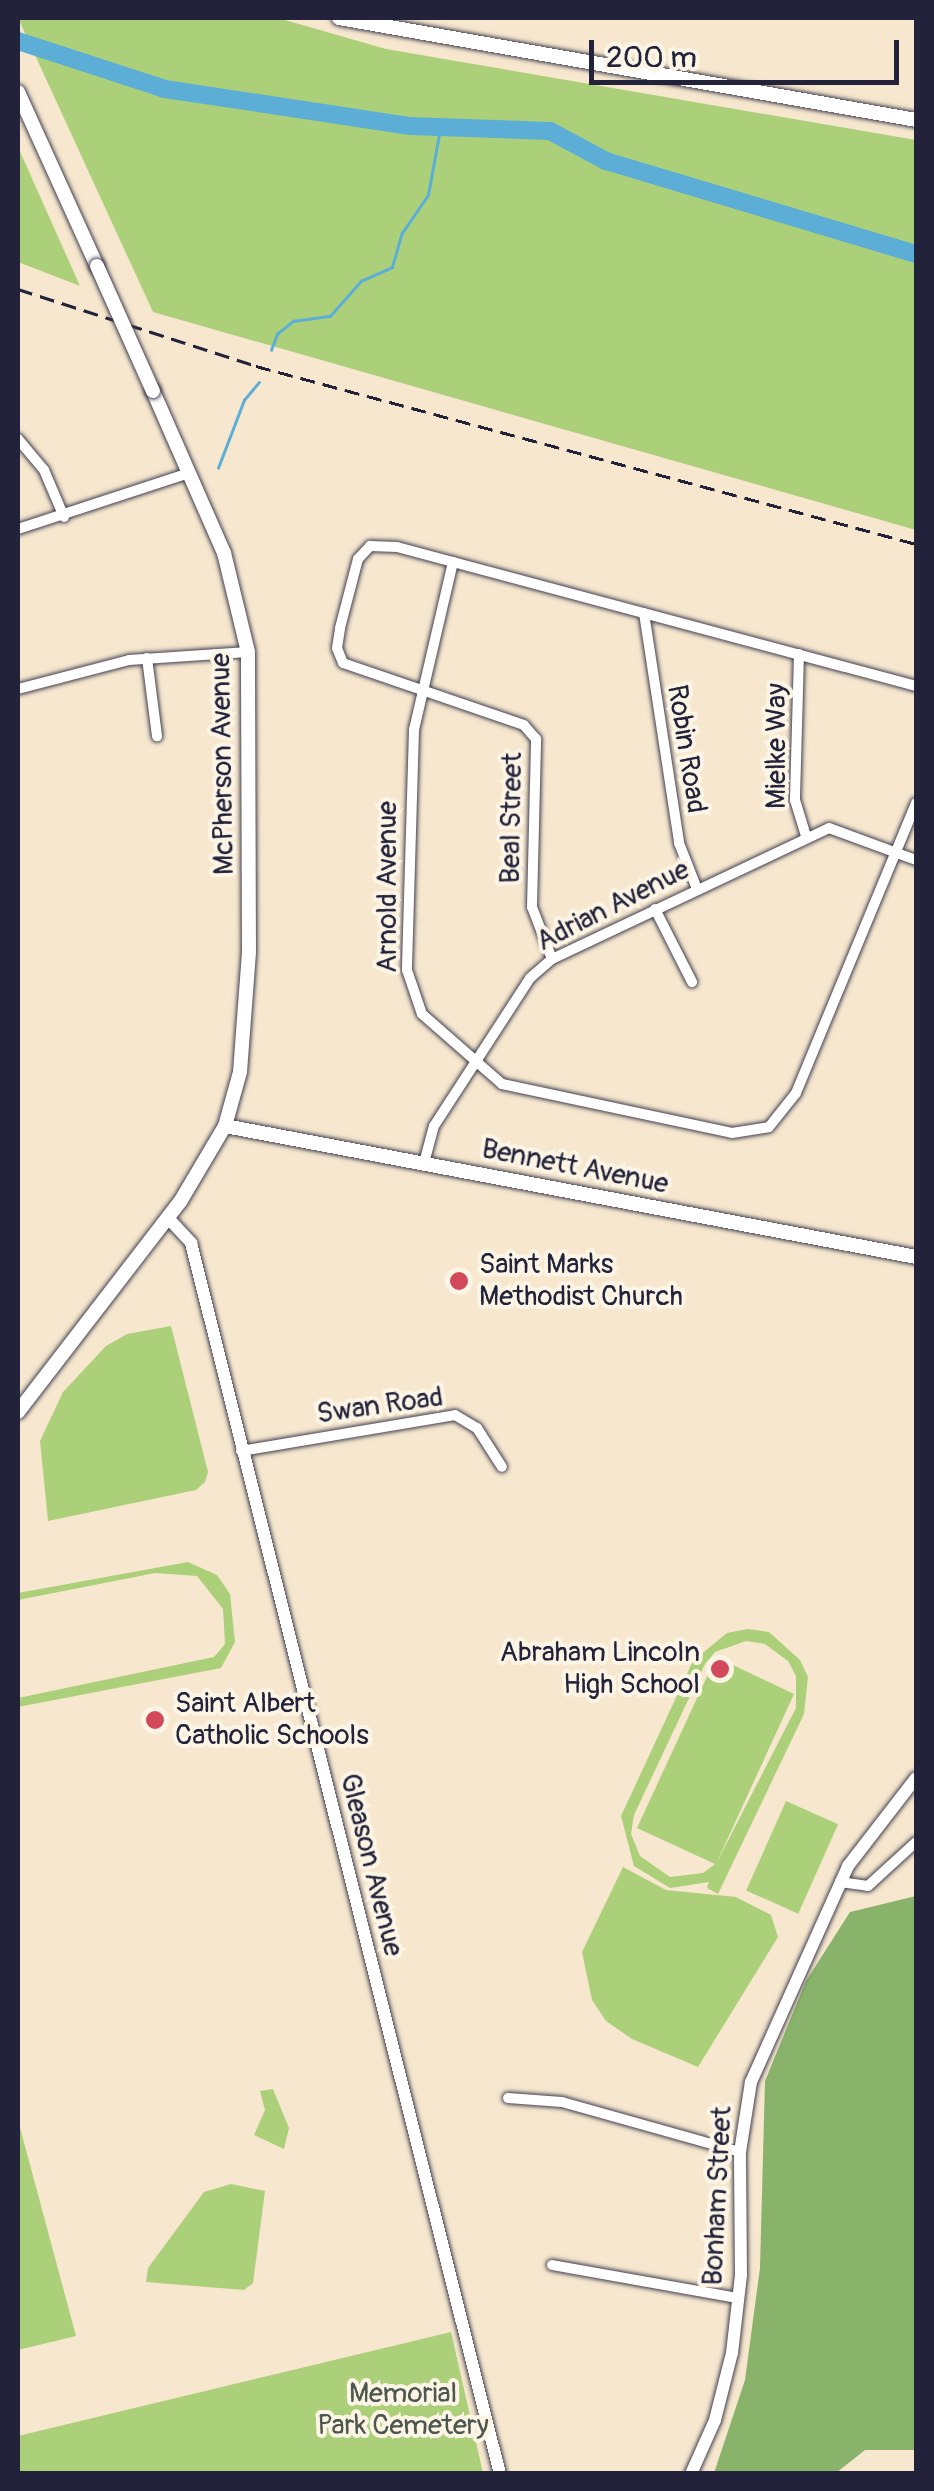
<!DOCTYPE html>
<style>
body{margin:0}
#map{position:relative;width:934px;height:2491px;overflow:hidden;background:#f6e7ce;font-family:Pangolin,sans-serif}
div>[style]{position:absolute}
[style*='--x']{left:calc(var(--x)*1px);top:calc(var(--y)*1px);width:calc(var(--w)*1px);rotate:calc(var(--a)*1deg)}
.green>*{inset:0;background:#acd07a;transform-origin:0 0}
.forest>*{inset:0;background:#89b26a}
.stream>*{height:2.5px;margin:-1.25px;padding:0 1.25px;transform-origin:1.25px;border-radius:1.25px;background:#5caed7}
.river>*{height:18px;margin:-9px;padding:0 9px;transform-origin:9px;border-radius:9px;background:#5caed7}
.roads{filter:drop-shadow(0 0 2px #424051) drop-shadow(0 0 2px #424051)}
.minor>*{height:10px;margin:-5px;padding:0 5px;transform-origin:5px;border-radius:5px;background:#fff}
.tertiary>*{height:12px;margin:-6px;padding:0 6px;transform-origin:6px;border-radius:6px;background:#fff}
.secondary>*{height:14px;margin:-7px;padding:0 7px;transform-origin:7px;border-radius:7px;background:#fff}
.rail>*{height:2.5px;margin-top:-1.25px;transform-origin:0;background:repeating-linear-gradient(90deg,#22223b 0 15px,transparent 0 23px)}
.bridges{filter:drop-shadow(0 0 2px #424051) drop-shadow(0 0 2px #424051)}
.secondary-bridge>*{height:14px;margin:-7px;padding:0 7px;transform-origin:7px;border-radius:7px;background:#fff}
.dots>*{width:28px;height:28px;translate:-50% -50%;box-sizing:border-box;border:5px solid #fcf5e5;border-radius:50%}
span{translate:-50% -50%;white-space:nowrap;text-align:center;line-height:1.15;-webkit-text-stroke:8px #fcf5e5;paint-order:stroke}
.street-label{font-size:28px;color:#22223b}
.poi-label{font-size:28px;color:#22223b}
.left{translate:0 -50%;text-align:left}
.right{translate:-100% -50%;text-align:right}
.park-label{font-size:28px;color:#4b564e}
.frame{position:absolute;inset:0;border:20px solid #22223b;pointer-events:none}
.scale{position:absolute;left:589px;top:40px;width:310px;height:45px;box-sizing:border-box;border:5px solid #22223b;border-top:0;padding-left:12px;font-size:30px;line-height:35px;white-space:nowrap;color:#22223b;-webkit-text-stroke:8px #fcf5e5;paint-order:stroke}
</style>
<div id="map">
<div class="green">
<div style="clip-path:polygon(18px 18px,278px 18px,386px 49px,916px 140px,916px 530px,153px 312px)"></div>
<div style="clip-path:polygon(18px 147px,80px 286px,18px 262px)"></div>
<div style="clip-path:polygon(171px 1326px,208px 1472px,205px 1482px,196px 1490px,48px 1521px,40px 1441px,63px 1392px,106px 1346px,127px 1334px)"></div>
<div style="clip-path:polygon(188px 1562px,217px 1575px,230px 1594px,235px 1642px,221px 1668px,18px 1707px,18px 1698px,214px 1657px,225px 1644px,223px 1609px,197px 1576px,155px 1573px,18px 1600px,18px 1593px)"></div>
<div style="clip-path:polygon(evenodd,748px 1629px,769px 1632px,800px 1660px,808px 1677px,804px 1714px,718px 1894px,707px 1888px,709px 1882px,670px 1888px,634px 1866px,621px 1816px,693px 1661px,727px 1633px,748px 1629px,746px 1641px,765px 1644px,788px 1661px,796px 1676px,796px 1708px,716px 1864px,794px 1694px,716px 1657px,637px 1828px,715px 1864px,703px 1873px,670px 1877px,640px 1856px,631px 1834px,634px 1815px,705px 1664px,715px 1652px,746px 1641px)"></div>
<div style="left:786px;top:1801px;width:57px;height:98px;rotate:24deg"></div>
<div style="clip-path:polygon(623px 1867px,666px 1890px,736px 1897px,771px 1915px,778px 1937px,698px 2067px,632px 2039px,606px 2021px,592px 2000px,582px 1952px)"></div>
<div style="clip-path:polygon(273px 2089px,289px 2128px,284px 2149px,254px 2135px,265px 2110px,260px 2091px)"></div>
<div style="clip-path:polygon(18px 2120px,76px 2336px,18px 2350px)"></div>
<div style="clip-path:polygon(231px 2184px,265px 2191px,253px 2283px,244px 2290px,146px 2282px,148px 2268px,204px 2192px)"></div>
<div style="clip-path:polygon(451px 2332px,483px 2473px,18px 2473px,18px 2436px)"></div>
</div>
<div class="forest">
<div style="clip-path:polygon(916px 1896px,916px 2450px,865px 2450px,836px 2473px,714px 2473px,745px 2380px,760px 2268px,765px 2081px,806px 1981px,850px 1912px)"></div>
</div>
<div class="stream">
<div style="--x:271;--y:350;--w:17;--a:-69"></div>
<div style="--x:277;--y:334;--w:21;--a:-39"></div>
<div style="--x:293;--y:321;--w:37;--a:-8"></div>
<div style="--x:330;--y:316;--w:47;--a:-48.5"></div>
<div style="--x:361;--y:281;--w:34;--a:-24"></div>
<div style="--x:392;--y:267;--w:35;--a:-74"></div>
<div style="--x:402;--y:233;--w:46;--a:-55.6"></div>
<div style="--x:428;--y:195;--w:67;--a:-79.7"></div>
<div style="--x:218;--y:468;--w:73;--a:-69.1"></div>
<div style="--x:244;--y:400;--w:23;--a:-50"></div>
</div>
<div class="river">
<div style="--x:18;--y:41;--w:155;--a:18.1"></div>
<div style="--x:165;--y:89;--w:248;--a:8.6"></div>
<div style="--x:410;--y:126;--w:140;--a:2"></div>
<div style="--x:550;--y:131;--w:64;--a:28.2"></div>
<div style="--x:606;--y:161;--w:324;--a:16.7"></div>
</div>
<div class="roads">
<div class="minor">
<div style="--x:18;--y:439;--w:40;--a:50"></div>
<div style="--x:44;--y:470;--w:51;--a:66.9"></div>
<div style="--x:18;--y:529;--w:180;--a:-18.1"></div>
<div style="--x:453;--y:562;--w:172;--a:103.1"></div>
<div style="--x:414;--y:730;--w:240;--a:91.7"></div>
<div style="--x:407;--y:970;--w:46;--a:71.2"></div>
<div style="--x:422;--y:1014;--w:106;--a:41.2"></div>
<div style="--x:502;--y:1084;--w:235;--a:12"></div>
<div style="--x:732;--y:1133;--w:37;--a:-9"></div>
<div style="--x:769;--y:1127;--w:43;--a:-51.5"></div>
<div style="--x:796;--y:1093;--w:314;--a:-67.5"></div>
<div style="--x:644;--y:613;--w:233;--a:81.3"></div>
<div style="--x:679;--y:843;--w:49;--a:68.6"></div>
<div style="--x:799;--y:654;--w:146;--a:91.6"></div>
<div style="--x:795;--y:800;--w:38;--a:73"></div>
<div style="--x:147;--y:658;--w:79;--a:82.7"></div>
<div style="--x:18;--y:689;--w:115;--a:-14.6"></div>
<div style="--x:129;--y:660;--w:119;--a:-3.8"></div>
<div style="--x:655;--y:909;--w:82;--a:63.1"></div>
<div style="--x:552;--y:959;--w:56;--a:-111"></div>
<div style="--x:532;--y:907;--w:168;--a:-88.6"></div>
<div style="--x:536;--y:739;--w:18;--a:-131"></div>
<div style="--x:524;--y:725;--w:191;--a:-161.1"></div>
<div style="--x:343;--y:663;--w:16;--a:-112"></div>
<div style="--x:337;--y:648;--w:20;--a:-81"></div>
<div style="--x:340;--y:628;--w:71;--a:-75.4"></div>
<div style="--x:358;--y:559;--w:18;--a:-47"></div>
<div style="--x:370;--y:546;--w:27;--a:2"></div>
<div style="--x:397;--y:547;--w:537;--a:14.99"></div>
<div style="--x:424;--y:1163;--w:38;--a:-75"></div>
<div style="--x:434;--y:1126;--w:176;--a:-57"></div>
<div style="--x:530;--y:978;--w:29;--a:-41"></div>
<div style="--x:552;--y:959;--w:306;--a:-25.3"></div>
<div style="--x:829;--y:828;--w:93;--a:20.2"></div>
<div style="--x:241;--y:1451;--w:217;--a:-9.5"></div>
<div style="--x:455;--y:1415;--w:26;--a:31"></div>
<div style="--x:477;--y:1428;--w:46;--a:57.3"></div>
<div style="--x:840;--y:1882;--w:28;--a:8"></div>
<div style="--x:868;--y:1886;--w:65;--a:-42.5"></div>
<div style="--x:508;--y:2098;--w:54;--a:4.2"></div>
<div style="--x:562;--y:2102;--w:185;--a:15.7"></div>
<div style="--x:552;--y:2265;--w:189;--a:10.1"></div>
</div>
<div class="tertiary">
<div style="--x:169;--y:1219;--w:33;--a:47"></div>
<div style="--x:191;--y:1243;--w:1269;--a:75.91"></div>
<div style="--x:691;--y:2474;--w:59;--a:-66"></div>
<div style="--x:715;--y:2420;--w:69;--a:-75.8"></div>
<div style="--x:732;--y:2353;--w:79;--a:-83.4"></div>
<div style="--x:741;--y:2275;--w:123;--a:-90.5"></div>
<div style="--x:740;--y:2152;--w:71;--a:-81.1"></div>
<div style="--x:751;--y:2082;--w:237;--a:-65.8"></div>
<div style="--x:848;--y:1866;--w:111;--a:-52.3"></div>
</div>
<div class="secondary">
<div style="--x:339;--y:18;--w:586;--a:10.02"></div>
<div style="--x:18;--y:92;--w:191;--a:65.6"></div>
<div style="--x:225;--y:1126;--w:703;--a:10.73"></div>
<div style="--x:18;--y:1412;--w:265;--a:-52.4"></div>
<div style="--x:180;--y:1202;--w:88;--a:-59.4"></div>
<div style="--x:225;--y:1126;--w:56;--a:-74.5"></div>
<div style="--x:240;--y:1072;--w:121;--a:-85.7"></div>
<div style="--x:249;--y:951;--w:299;--a:-90.2"></div>
<div style="--x:248;--y:652;--w:102;--a:-103.6"></div>
<div style="--x:224;--y:553;--w:177;--a:-113.7"></div>
</div>
</div>
<div class="rail">
<div style="--x:18;--y:289;--w:250;--a:17.9"></div>
<div style="--x:256;--y:366;--w:684;--a:15.09"></div>
</div>
<div class="bridges">
<div class="secondary-bridge">
<div style="--x:97;--y:266;--w:137;--a:65.9"></div>
</div>
</div>
<div class="dots">
<div style="left:459px;top:1281px;background:#d1495b"></div>
<div style="left:720px;top:1669px;background:#d1495b"></div>
<div style="left:155px;top:1720px;background:#d1495b"></div>
</div>
<div class="street-label">
<span style="left:777px;top:746px;rotate:-90deg">Mielke Way</span>
<span style="left:686px;top:749px;rotate:81deg">Robin Road</span>
<span style="left:223px;top:764px;rotate:-91deg">McPherson Avenue</span>
<span style="left:512px;top:818px;rotate:-89deg">Beal Street</span>
<span style="left:388px;top:887px;rotate:-90deg">Arnold Avenue</span>
<span style="left:613px;top:906px;rotate:-27deg">Adrian Avenue</span>
<span style="left:575px;top:1167px;rotate:11deg">Bennett Avenue</span>
<span style="left:380px;top:1406px;rotate:-8deg">Swan Road</span>
<span style="left:371px;top:1865px;rotate:76deg">Gleason Avenue</span>
<span style="left:718px;top:2196px;rotate:-87deg">Bonham Street</span>
</div>
<div class="poi-label">
<span class="left" style="left:479px;top:1281px">Saint Marks<br>Methodist Church</span>
<span class="right" style="left:700px;top:1669px">Abraham Lincoln<br>High School</span>
<span class="left" style="left:175px;top:1720px">Saint Albert<br>Catholic Schools</span>
</div>
<div class="park-label">
<span style="left:403px;top:2410px">Memorial<br>Park Cemetery</span>
</div>
<div class="frame"></div>
<div class="scale">200 m</div>
</div>
